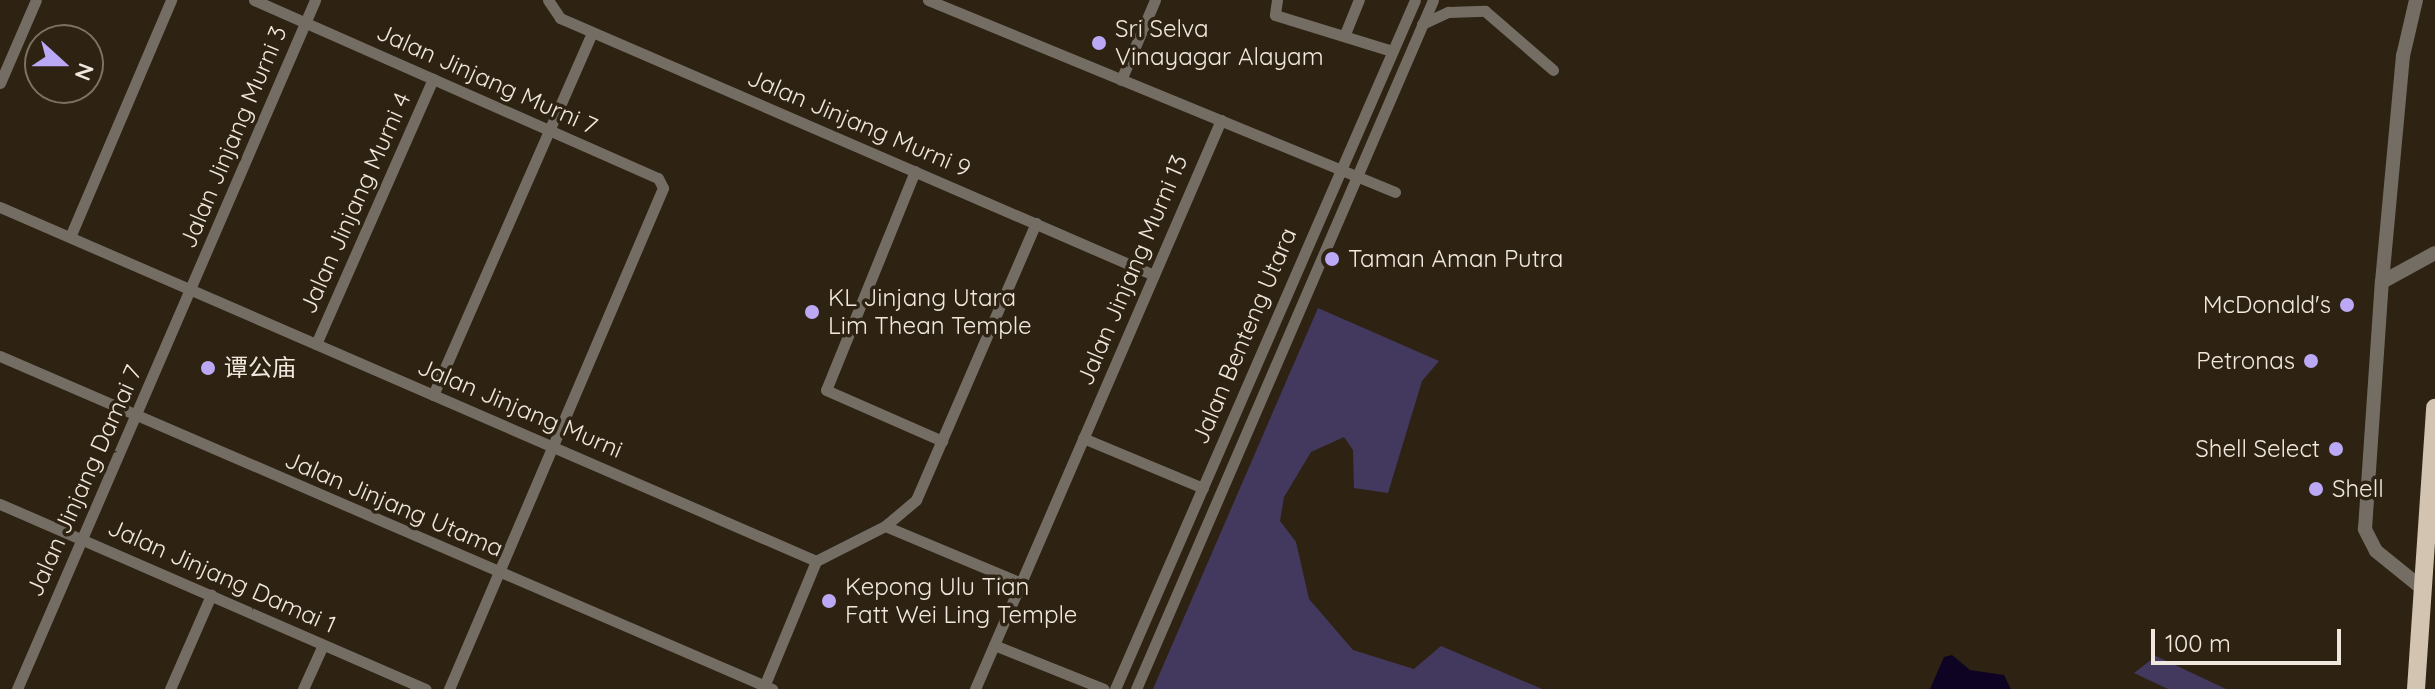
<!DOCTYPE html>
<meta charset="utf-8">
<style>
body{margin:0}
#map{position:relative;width:2435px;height:689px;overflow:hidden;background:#2e2312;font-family:Quicksand,"Noto Sans SC",sans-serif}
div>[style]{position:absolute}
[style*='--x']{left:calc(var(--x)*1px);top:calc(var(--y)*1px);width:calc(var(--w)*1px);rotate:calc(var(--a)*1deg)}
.green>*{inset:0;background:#43395f}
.water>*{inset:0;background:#0f0324}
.minor>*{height:11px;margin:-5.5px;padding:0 5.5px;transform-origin:5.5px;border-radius:5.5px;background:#736d64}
.tertiary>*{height:14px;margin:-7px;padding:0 7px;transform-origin:7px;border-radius:7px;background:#736d64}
.trunk>*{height:18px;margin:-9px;padding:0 9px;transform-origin:9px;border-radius:9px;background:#d2c4b0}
.dots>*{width:22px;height:22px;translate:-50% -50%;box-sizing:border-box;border:4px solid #2e2312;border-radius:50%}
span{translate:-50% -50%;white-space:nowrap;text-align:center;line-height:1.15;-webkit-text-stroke:7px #2e2312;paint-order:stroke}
.poi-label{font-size:24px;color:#f0e8de}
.left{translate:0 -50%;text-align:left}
.right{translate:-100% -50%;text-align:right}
.street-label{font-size:24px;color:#f0e8de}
.north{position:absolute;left:24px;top:24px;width:80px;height:80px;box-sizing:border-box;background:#2e2312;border:2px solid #7c7264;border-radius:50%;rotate:111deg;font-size:22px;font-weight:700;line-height:32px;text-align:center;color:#f0e8de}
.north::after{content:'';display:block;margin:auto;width:28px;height:36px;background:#bca9f5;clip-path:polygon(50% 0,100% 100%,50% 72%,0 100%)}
.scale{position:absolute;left:2151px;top:629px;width:190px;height:36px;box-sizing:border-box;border:4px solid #f0e8de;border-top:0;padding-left:10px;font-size:24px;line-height:28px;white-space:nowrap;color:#f0e8de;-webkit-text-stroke:6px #2e2312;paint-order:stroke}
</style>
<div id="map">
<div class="green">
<div style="clip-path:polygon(1318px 308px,1439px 361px,1422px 381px,1388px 493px,1354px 488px,1353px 450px,1344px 437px,1311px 452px,1284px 497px,1280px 521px,1296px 542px,1309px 599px,1353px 650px,1414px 669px,1441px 646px,1542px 689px,1153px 689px)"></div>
<div style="clip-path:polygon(2156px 656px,2226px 689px,2168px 689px,2134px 673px)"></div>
</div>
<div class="water">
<div style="clip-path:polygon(1952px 655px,1970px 670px,2004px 675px,2011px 689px,1930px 689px,1944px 657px)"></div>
</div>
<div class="minor">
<div style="--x:254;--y:0;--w:441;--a:23.8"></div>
<div style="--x:658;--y:178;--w:11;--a:63"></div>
<div style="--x:663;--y:188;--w:545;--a:113.13"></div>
<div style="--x:548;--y:0;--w:22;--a:56"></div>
<div style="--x:560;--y:18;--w:647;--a:23.4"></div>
<div style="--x:928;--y:0;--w:505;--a:22.35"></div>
<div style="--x:1277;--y:0;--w:15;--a:98"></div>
<div style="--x:1275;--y:15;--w:122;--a:17.1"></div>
<div style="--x:1422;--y:24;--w:29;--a:-25"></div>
<div style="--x:1448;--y:12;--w:37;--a:-2"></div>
<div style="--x:1485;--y:11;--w:90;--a:40.9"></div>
<div style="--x:1345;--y:34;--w:37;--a:-68"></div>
<div style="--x:1121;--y:80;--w:87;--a:-67"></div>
<div style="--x:0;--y:83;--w:90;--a:-66.6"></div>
<div style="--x:915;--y:171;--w:236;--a:112.1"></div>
<div style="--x:826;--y:390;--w:127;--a:23.7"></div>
<div style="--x:0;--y:207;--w:889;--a:23.45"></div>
<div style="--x:816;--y:561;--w:77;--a:-26.9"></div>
<div style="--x:885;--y:526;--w:147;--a:22.7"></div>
<div style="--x:70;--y:237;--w:258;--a:-66.9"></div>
<div style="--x:316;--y:344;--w:290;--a:-66.2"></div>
<div style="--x:0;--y:356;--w:841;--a:23.33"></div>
<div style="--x:433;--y:395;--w:396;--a:-66.3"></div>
<div style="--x:1083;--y:438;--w:130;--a:22.6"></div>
<div style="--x:0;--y:504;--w:464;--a:23.5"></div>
<div style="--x:885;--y:526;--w:40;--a:-40"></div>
<div style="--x:916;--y:500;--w:302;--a:-66.6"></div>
<div style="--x:994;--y:645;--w:118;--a:21.8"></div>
<div style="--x:17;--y:689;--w:751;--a:-66.61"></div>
<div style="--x:170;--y:689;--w:103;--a:-66.4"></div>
<div style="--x:303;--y:689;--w:48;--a:-65.6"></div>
<div style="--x:763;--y:689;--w:139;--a:-67.5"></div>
<div style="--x:975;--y:689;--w:620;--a:-66.62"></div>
<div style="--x:1115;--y:689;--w:751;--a:-66.47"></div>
<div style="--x:1136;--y:689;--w:750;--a:-66.68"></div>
</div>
<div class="tertiary">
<div style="--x:2382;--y:282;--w:227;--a:-84.7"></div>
<div style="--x:2403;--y:56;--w:57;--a:-76.9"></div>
<div style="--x:2423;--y:589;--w:60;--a:-141"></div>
<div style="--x:2376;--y:551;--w:25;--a:-117"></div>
<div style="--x:2365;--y:529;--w:248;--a:-86.1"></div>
<div style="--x:2382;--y:282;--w:60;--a:-28.7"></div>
</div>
<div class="trunk">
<div style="--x:2416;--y:689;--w:282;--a:-86.1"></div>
</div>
<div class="dots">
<div style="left:1099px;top:43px;background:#bca9f5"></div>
<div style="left:1332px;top:259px;background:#bca9f5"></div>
<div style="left:2347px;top:305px;background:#bca9f5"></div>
<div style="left:812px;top:312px;background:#bca9f5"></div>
<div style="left:2311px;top:361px;background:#bca9f5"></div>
<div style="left:208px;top:368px;background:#bca9f5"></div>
<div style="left:2336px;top:449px;background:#bca9f5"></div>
<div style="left:2316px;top:489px;background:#bca9f5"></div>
<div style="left:829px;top:601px;background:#bca9f5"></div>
</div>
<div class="poi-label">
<span class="left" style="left:1115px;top:43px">Sri Selva<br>Vinayagar Alayam</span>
<span class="left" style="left:1348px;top:259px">Taman Aman Putra</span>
<span class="left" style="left:828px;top:312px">KL Jinjang Utara<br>Lim Thean Temple</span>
<span class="right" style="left:2331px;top:305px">McDonald's</span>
<span class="right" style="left:2295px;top:361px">Petronas</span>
<span class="left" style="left:224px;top:368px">谭公庙</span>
<span class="right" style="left:2320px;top:449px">Shell Select</span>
<span class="left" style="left:2332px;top:489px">Shell</span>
<span class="left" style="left:845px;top:601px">Kepong Ulu Tian<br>Fatt Wei Ling Temple</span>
</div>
<div class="street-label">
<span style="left:487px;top:79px;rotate:24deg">Jalan Jinjang Murni 7</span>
<span style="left:859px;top:123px;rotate:23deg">Jalan Jinjang Murni 9</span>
<span style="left:233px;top:137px;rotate:-67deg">Jalan Jinjang Murni 3</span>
<span style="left:355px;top:203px;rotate:-66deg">Jalan Jinjang Murni 4</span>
<span style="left:1132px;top:270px;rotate:-67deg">Jalan Jinjang Murni 13</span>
<span style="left:1244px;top:336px;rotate:-67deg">Jalan Benteng Utara</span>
<span style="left:520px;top:408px;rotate:23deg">Jalan Jinjang Murni</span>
<span style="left:84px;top:481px;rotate:-66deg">Jalan Jinjang Damai 7</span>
<span style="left:394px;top:504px;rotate:23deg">Jalan Jinjang Utama</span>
<span style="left:222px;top:576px;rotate:24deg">Jalan Jinjang Damai 1</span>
</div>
<div class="north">N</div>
<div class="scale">100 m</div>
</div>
